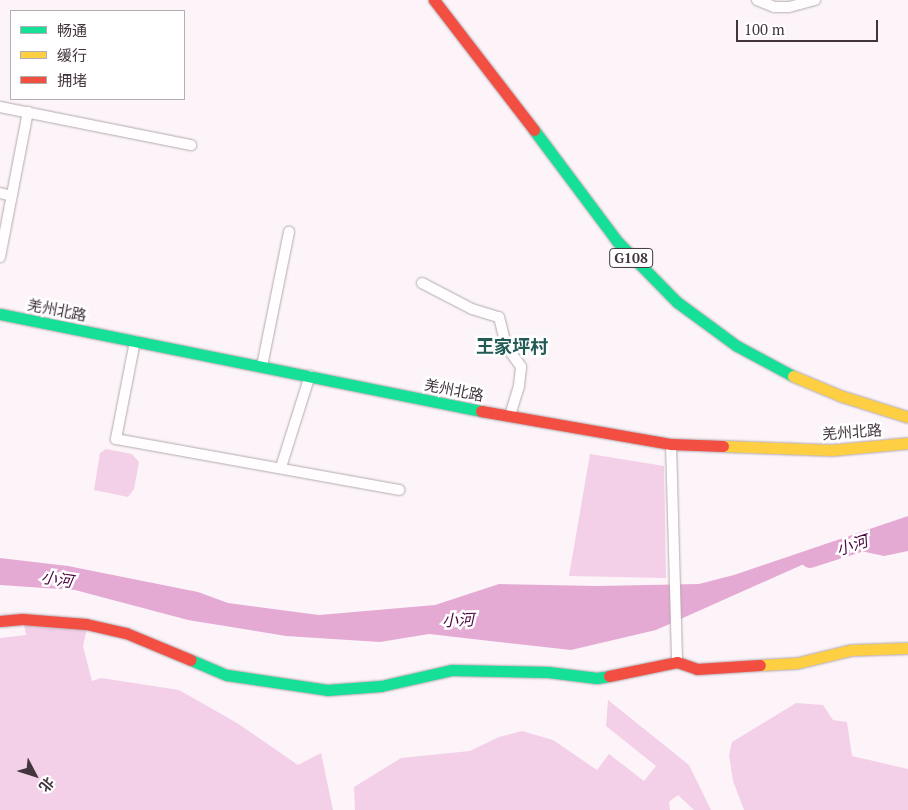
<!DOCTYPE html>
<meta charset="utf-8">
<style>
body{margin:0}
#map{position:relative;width:908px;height:810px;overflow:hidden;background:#fcf4f9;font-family:"PT Serif","Noto Sans SC",serif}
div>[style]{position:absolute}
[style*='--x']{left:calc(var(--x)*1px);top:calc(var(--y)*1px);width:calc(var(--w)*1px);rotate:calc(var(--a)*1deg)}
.green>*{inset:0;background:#f3cfe8}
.water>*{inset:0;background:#e4aad4}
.river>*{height:18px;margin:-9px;padding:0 9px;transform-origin:9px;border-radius:9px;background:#e4aad4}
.roads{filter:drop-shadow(0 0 1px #b3aab0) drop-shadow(0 0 1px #b3aab0)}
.street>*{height:10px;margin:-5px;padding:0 5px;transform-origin:5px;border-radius:5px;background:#fffdfe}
.fast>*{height:11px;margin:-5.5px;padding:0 5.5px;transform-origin:5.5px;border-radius:5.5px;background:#16e098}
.slow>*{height:11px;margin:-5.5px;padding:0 5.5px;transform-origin:5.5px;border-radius:5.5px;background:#ffcf43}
.jam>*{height:11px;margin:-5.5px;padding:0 5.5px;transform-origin:5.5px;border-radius:5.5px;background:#f24e42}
span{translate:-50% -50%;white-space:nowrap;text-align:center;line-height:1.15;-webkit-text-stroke:5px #fff;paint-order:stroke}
.shield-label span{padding:1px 4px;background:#fff;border:1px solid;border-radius:4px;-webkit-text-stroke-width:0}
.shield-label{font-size:14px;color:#42353e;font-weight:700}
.street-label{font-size:15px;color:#42353e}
.water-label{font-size:16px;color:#4c053f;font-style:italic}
.quarter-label{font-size:18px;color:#225b56;font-weight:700}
.legend{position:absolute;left:10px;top:10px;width:175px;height:90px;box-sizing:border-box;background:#fff;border:1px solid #b3aeb2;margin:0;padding:6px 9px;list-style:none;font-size:15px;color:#42353e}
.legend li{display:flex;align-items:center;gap:10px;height:25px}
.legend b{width:25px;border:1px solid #b3aeb2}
.north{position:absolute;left:10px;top:750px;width:50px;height:50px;-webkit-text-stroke:4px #fff;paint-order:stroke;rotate:130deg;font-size:14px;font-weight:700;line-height:20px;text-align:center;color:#42353e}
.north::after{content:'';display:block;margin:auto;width:18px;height:22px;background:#42353e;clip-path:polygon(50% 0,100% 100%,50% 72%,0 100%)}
.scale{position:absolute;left:736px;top:20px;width:142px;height:22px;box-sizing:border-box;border:2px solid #42353e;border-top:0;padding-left:6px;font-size:15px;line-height:18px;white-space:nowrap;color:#42353e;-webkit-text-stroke:4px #fff;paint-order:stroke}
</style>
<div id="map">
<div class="green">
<div style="clip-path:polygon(106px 449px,132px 454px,139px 462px,134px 489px,128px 497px,94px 490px,100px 453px)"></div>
<div style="clip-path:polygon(590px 454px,664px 466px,666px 578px,569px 576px)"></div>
<div style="clip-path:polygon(24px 624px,87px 628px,83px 646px,92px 681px,101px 678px,179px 690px,237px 723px,298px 765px,321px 753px,333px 810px,0 810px,0 638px,26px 635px)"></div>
<div style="clip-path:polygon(608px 700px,689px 765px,711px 810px,694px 810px,678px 795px,669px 802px,670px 810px,355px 810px,354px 787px,401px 758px,470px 751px,499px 737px,522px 731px,553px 740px,597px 770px,609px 754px,644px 781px,656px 766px,606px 726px)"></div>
<div style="clip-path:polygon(796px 703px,823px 705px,833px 720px,847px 722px,852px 756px,908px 769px,908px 810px,744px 810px,733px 781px,729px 755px,732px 742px)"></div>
</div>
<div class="water">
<div style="clip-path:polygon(908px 516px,908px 551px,884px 556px,842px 547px,656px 630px,571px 650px,429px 634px,380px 642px,286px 636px,188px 620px,75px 590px,0 585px,0 558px,68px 566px,198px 592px,228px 603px,319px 615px,435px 605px,499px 584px,597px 586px,699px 584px,734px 575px)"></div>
</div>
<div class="river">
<div style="--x:810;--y:559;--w:68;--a:-17.9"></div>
<div style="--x:875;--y:538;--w:33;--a:-9"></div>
</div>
<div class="roads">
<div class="street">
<div style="--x:757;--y:0;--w:18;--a:22"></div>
<div style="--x:774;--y:7;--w:15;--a:0"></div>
<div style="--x:789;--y:7;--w:27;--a:-15"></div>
<div style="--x:0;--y:107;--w:195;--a:11.3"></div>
<div style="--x:0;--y:193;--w:12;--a:14"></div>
<div style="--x:0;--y:257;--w:148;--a:-79.1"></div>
<div style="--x:422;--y:283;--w:56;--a:27.5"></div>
<div style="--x:472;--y:309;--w:28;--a:17"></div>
<div style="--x:499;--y:317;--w:30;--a:76"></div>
<div style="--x:506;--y:346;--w:26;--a:54"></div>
<div style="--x:521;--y:367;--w:19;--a:96"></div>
<div style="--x:519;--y:386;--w:31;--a:107"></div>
<div style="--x:135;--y:341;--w:100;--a:101"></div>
<div style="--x:116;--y:439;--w:288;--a:10.2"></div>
<div style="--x:262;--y:366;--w:137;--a:-78.6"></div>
<div style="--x:671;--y:444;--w:218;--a:88.4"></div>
<div style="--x:281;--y:467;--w:96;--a:-72.5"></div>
</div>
<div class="fast">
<div style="--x:534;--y:130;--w:139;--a:53.2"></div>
<div style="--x:617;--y:241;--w:86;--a:45.5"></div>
<div style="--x:677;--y:302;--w:74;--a:36.3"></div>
<div style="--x:737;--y:346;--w:64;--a:28.2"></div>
<div style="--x:0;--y:314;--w:491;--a:11.4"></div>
<div style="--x:191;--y:660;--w:39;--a:23"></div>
<div style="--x:227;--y:675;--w:101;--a:8.5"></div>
<div style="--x:327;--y:690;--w:54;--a:-4.2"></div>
<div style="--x:381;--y:686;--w:73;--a:-12.7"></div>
<div style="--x:452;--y:670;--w:96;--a:1.2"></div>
<div style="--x:548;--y:672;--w:49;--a:7"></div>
<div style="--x:597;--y:678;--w:12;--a:-9"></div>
</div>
<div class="slow">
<div style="--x:793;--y:376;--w:52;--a:22.6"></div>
<div style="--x:841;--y:396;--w:70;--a:17.4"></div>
<div style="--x:723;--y:446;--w:109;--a:2.1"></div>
<div style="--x:832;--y:450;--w:76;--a:-5.3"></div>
<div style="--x:760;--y:665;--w:37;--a:-3"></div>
<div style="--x:797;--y:663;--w:56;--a:-13.5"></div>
<div style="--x:851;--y:650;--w:57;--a:-2"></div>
</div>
<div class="jam">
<div style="--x:434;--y:0;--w:164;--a:52.4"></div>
<div style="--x:481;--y:411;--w:193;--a:9.9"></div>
<div style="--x:671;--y:444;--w:52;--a:2.2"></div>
<div style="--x:0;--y:621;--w:22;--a:-5"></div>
<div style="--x:22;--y:619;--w:64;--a:4.5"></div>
<div style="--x:86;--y:624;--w:41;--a:12.7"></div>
<div style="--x:126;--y:633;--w:70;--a:22.6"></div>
<div style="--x:609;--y:676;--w:69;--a:-11.6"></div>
<div style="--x:677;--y:662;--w:21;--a:19"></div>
<div style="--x:697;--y:669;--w:63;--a:-3.6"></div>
</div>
</div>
<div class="shield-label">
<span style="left:631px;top:258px">G108</span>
</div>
<div class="street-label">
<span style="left:57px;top:310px;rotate:11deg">羌州北路</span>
<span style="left:454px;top:390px;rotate:11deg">羌州北路</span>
<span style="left:852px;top:432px;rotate:-4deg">羌州北路</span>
</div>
<div class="water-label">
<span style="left:852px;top:545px;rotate:-18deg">小河</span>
<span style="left:57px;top:579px;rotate:9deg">小河</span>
<span style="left:458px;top:620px;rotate:-2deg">小河</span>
</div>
<div class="quarter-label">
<span style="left:512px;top:346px">王家坪村</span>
</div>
<ul class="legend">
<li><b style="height:6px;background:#16e098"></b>畅通</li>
<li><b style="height:6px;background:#ffcf43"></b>缓行</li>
<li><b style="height:6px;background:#f24e42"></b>拥堵</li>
</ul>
<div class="north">北</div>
<div class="scale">100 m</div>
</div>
